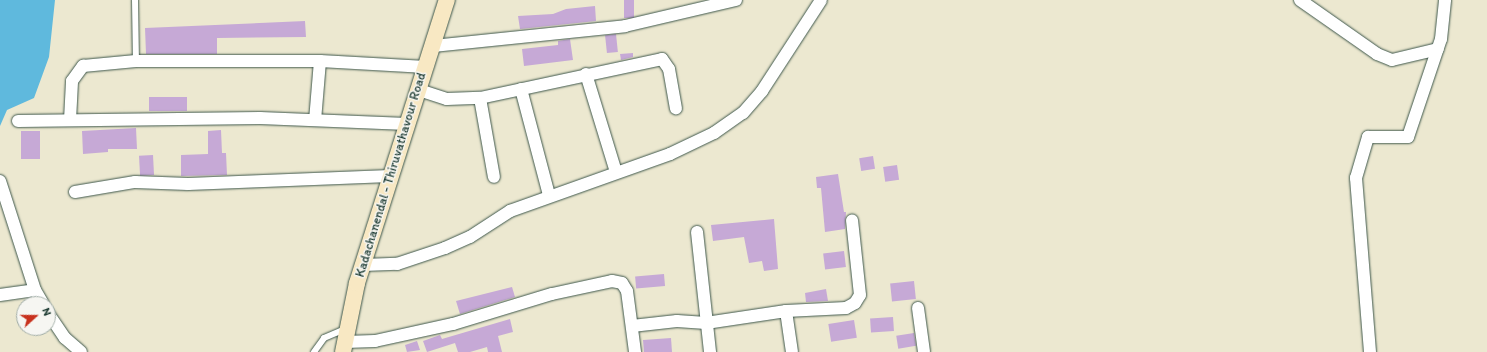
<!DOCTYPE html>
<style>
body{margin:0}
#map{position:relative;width:1487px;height:352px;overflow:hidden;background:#ece8d0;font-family:Itim,sans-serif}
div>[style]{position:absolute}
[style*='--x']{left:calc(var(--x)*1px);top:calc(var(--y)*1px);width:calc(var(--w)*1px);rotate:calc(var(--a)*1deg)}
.water>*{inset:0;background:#5fb9dd}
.building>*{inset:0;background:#c6a9d6;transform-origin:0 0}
.roads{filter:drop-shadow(0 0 1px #3e574b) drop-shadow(0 0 1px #3e574b)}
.lane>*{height:6px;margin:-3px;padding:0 3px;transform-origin:3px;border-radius:3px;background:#fff}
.street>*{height:12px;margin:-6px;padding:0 6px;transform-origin:6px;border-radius:6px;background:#fff}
.secondary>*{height:16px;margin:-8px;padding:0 8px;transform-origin:8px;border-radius:8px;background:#f8e8c3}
span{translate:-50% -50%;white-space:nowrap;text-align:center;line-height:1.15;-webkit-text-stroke:3px #f6f6f2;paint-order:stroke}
.street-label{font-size:13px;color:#1f3d34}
.north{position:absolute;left:16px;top:296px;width:40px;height:40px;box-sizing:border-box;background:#f6f6f2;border:1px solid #a0aca6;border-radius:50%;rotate:69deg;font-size:11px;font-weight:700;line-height:16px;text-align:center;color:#1f3d34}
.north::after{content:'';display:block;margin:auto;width:14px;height:18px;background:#c8321e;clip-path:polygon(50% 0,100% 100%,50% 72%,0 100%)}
</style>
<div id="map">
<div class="water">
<div style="clip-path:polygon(0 0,55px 0,49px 57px,34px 98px,7px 110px,0 126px)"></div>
</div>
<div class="building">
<div style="left:624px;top:0;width:10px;height:18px"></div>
<div style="clip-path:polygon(595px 6px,596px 21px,520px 29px,518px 16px,553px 14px,566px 9px)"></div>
<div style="clip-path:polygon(305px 21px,306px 37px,217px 38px,217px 54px,146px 54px,145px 28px)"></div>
<div style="left:616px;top:34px;width:18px;height:11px;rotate:84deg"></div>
<div style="clip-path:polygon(570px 39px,573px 60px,524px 66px,522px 49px,558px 45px,558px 41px)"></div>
<div style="clip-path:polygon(633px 53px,633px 57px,621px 60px,620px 54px)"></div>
<div style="left:187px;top:97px;width:14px;height:38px;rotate:90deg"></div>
<div style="clip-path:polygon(136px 128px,137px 149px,108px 149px,108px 152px,83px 154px,82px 131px)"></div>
<div style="clip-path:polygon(221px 130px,222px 153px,226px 153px,227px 175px,181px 176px,181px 155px,208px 154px,208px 131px)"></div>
<div style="left:21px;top:131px;width:19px;height:28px"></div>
<div style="left:153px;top:155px;width:20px;height:14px;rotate:87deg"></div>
<div style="left:873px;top:156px;width:13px;height:14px;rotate:81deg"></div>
<div style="left:897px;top:165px;width:15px;height:14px;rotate:82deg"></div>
<div style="clip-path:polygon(838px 174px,844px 212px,846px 212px,845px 229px,825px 232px,821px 188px,817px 188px,816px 177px)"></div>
<div style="clip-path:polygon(774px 219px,778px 269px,764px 271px,762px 261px,749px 263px,744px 237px,713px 241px,711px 225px)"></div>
<div style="left:844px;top:251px;width:16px;height:21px;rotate:83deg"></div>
<div style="left:664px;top:274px;width:12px;height:29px;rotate:85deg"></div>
<div style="left:914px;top:281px;width:18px;height:24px;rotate:84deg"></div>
<div style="clip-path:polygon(512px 287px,515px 297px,460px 314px,456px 301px)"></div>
<div style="clip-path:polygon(826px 289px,828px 301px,806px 302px,805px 293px)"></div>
<div style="left:893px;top:317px;width:14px;height:23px;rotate:86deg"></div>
<div style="clip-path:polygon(510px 319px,513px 332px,498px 336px,502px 352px,488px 352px,487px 347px,470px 352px,458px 352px,455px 343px,427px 352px,423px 341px,440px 335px,442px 339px)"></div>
<div style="left:854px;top:320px;width:18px;height:26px;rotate:81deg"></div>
<div style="left:914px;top:333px;width:13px;height:18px;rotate:81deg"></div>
<div style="clip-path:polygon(671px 338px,672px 352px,644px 352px,643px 340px)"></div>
<div style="clip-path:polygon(417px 341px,420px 350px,407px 352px,405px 345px)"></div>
</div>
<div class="roads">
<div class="lane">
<div style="--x:135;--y:0;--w:61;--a:89.1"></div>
<div style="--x:314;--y:352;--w:17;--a:-54"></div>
<div style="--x:324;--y:338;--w:23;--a:-23"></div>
</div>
<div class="street">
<div style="--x:1300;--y:0;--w:94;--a:35"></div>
<div style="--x:1377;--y:54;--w:16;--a:22"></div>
<div style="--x:1392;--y:60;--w:47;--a:-13.4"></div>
<div style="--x:433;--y:46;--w:193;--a:-5.9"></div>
<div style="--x:625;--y:26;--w:114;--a:-13.2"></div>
<div style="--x:320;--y:61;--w:106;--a:3.2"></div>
<div style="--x:586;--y:74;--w:102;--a:73"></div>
<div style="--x:521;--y:89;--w:110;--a:75.2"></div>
<div style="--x:419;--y:90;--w:29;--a:18"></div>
<div style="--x:447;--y:99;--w:33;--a:-2"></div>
<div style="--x:480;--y:98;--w:186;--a:-12.1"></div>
<div style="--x:662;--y:59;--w:12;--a:55"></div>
<div style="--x:669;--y:69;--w:40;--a:80"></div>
<div style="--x:480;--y:98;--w:80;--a:80"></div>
<div style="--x:70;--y:120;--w:39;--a:-87"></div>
<div style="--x:72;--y:81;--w:19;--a:-54"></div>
<div style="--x:83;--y:66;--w:53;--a:-5.4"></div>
<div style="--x:136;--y:61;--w:184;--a:0"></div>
<div style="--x:320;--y:61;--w:59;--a:94.8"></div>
<div style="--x:18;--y:121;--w:242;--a:-0.7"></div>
<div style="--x:260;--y:118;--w:147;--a:2.3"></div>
<div style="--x:0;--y:181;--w:114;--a:72.2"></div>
<div style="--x:35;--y:290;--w:16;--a:60"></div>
<div style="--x:75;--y:192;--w:61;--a:-9.5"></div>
<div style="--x:135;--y:182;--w:53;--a:2.2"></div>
<div style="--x:188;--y:184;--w:202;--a:-2.3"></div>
<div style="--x:697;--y:232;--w:121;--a:83.8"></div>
<div style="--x:363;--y:265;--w:34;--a:-2"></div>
<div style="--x:397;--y:264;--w:51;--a:-18.4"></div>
<div style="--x:445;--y:248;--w:27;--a:-24"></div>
<div style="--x:470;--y:237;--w:48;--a:-33"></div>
<div style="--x:510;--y:211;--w:170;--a:-19.6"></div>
<div style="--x:670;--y:154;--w:49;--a:-25.5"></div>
<div style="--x:714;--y:133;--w:35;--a:-35"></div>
<div style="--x:743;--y:113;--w:29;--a:-49"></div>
<div style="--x:762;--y:91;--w:108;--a:-57"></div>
<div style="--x:0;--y:295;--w:35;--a:-8"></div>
<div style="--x:918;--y:308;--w:44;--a:82.2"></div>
<div style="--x:786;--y:311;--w:60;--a:-2.9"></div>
<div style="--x:846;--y:308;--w:10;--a:-29"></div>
<div style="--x:855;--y:303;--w:9;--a:-58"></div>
<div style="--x:860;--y:295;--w:75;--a:-96.1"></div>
<div style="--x:48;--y:313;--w:30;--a:56"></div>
<div style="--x:65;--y:338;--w:21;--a:41"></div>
<div style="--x:632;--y:326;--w:45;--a:-6.3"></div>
<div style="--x:677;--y:321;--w:29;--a:4"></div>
<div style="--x:706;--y:323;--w:81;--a:-8.5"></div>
<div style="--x:786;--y:311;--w:41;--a:81.7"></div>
<div style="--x:345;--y:342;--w:30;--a:-2"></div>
<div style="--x:375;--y:341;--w:80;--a:-12.3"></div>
<div style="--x:453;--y:324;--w:103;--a:-16.9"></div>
<div style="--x:552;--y:294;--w:61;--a:-12.2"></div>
<div style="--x:612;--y:281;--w:10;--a:11"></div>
<div style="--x:622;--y:283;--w:9;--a:58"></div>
<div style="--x:627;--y:291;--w:62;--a:82.5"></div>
<div style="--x:1370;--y:352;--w:175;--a:-94.6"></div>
<div style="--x:1356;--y:178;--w:43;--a:-73.7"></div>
<div style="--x:1368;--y:137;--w:40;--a:0"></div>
<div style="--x:1408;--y:137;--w:103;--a:-71.4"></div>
<div style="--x:1441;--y:39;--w:39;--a:-84"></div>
</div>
<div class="secondary">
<div style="--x:343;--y:352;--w:70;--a:-78.5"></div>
<div style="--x:357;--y:283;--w:297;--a:-72.4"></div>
</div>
</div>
<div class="street-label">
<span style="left:391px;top:175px;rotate:-73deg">Kadachanendal - Thiruvathavour Road</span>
</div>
<div class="north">N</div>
</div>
